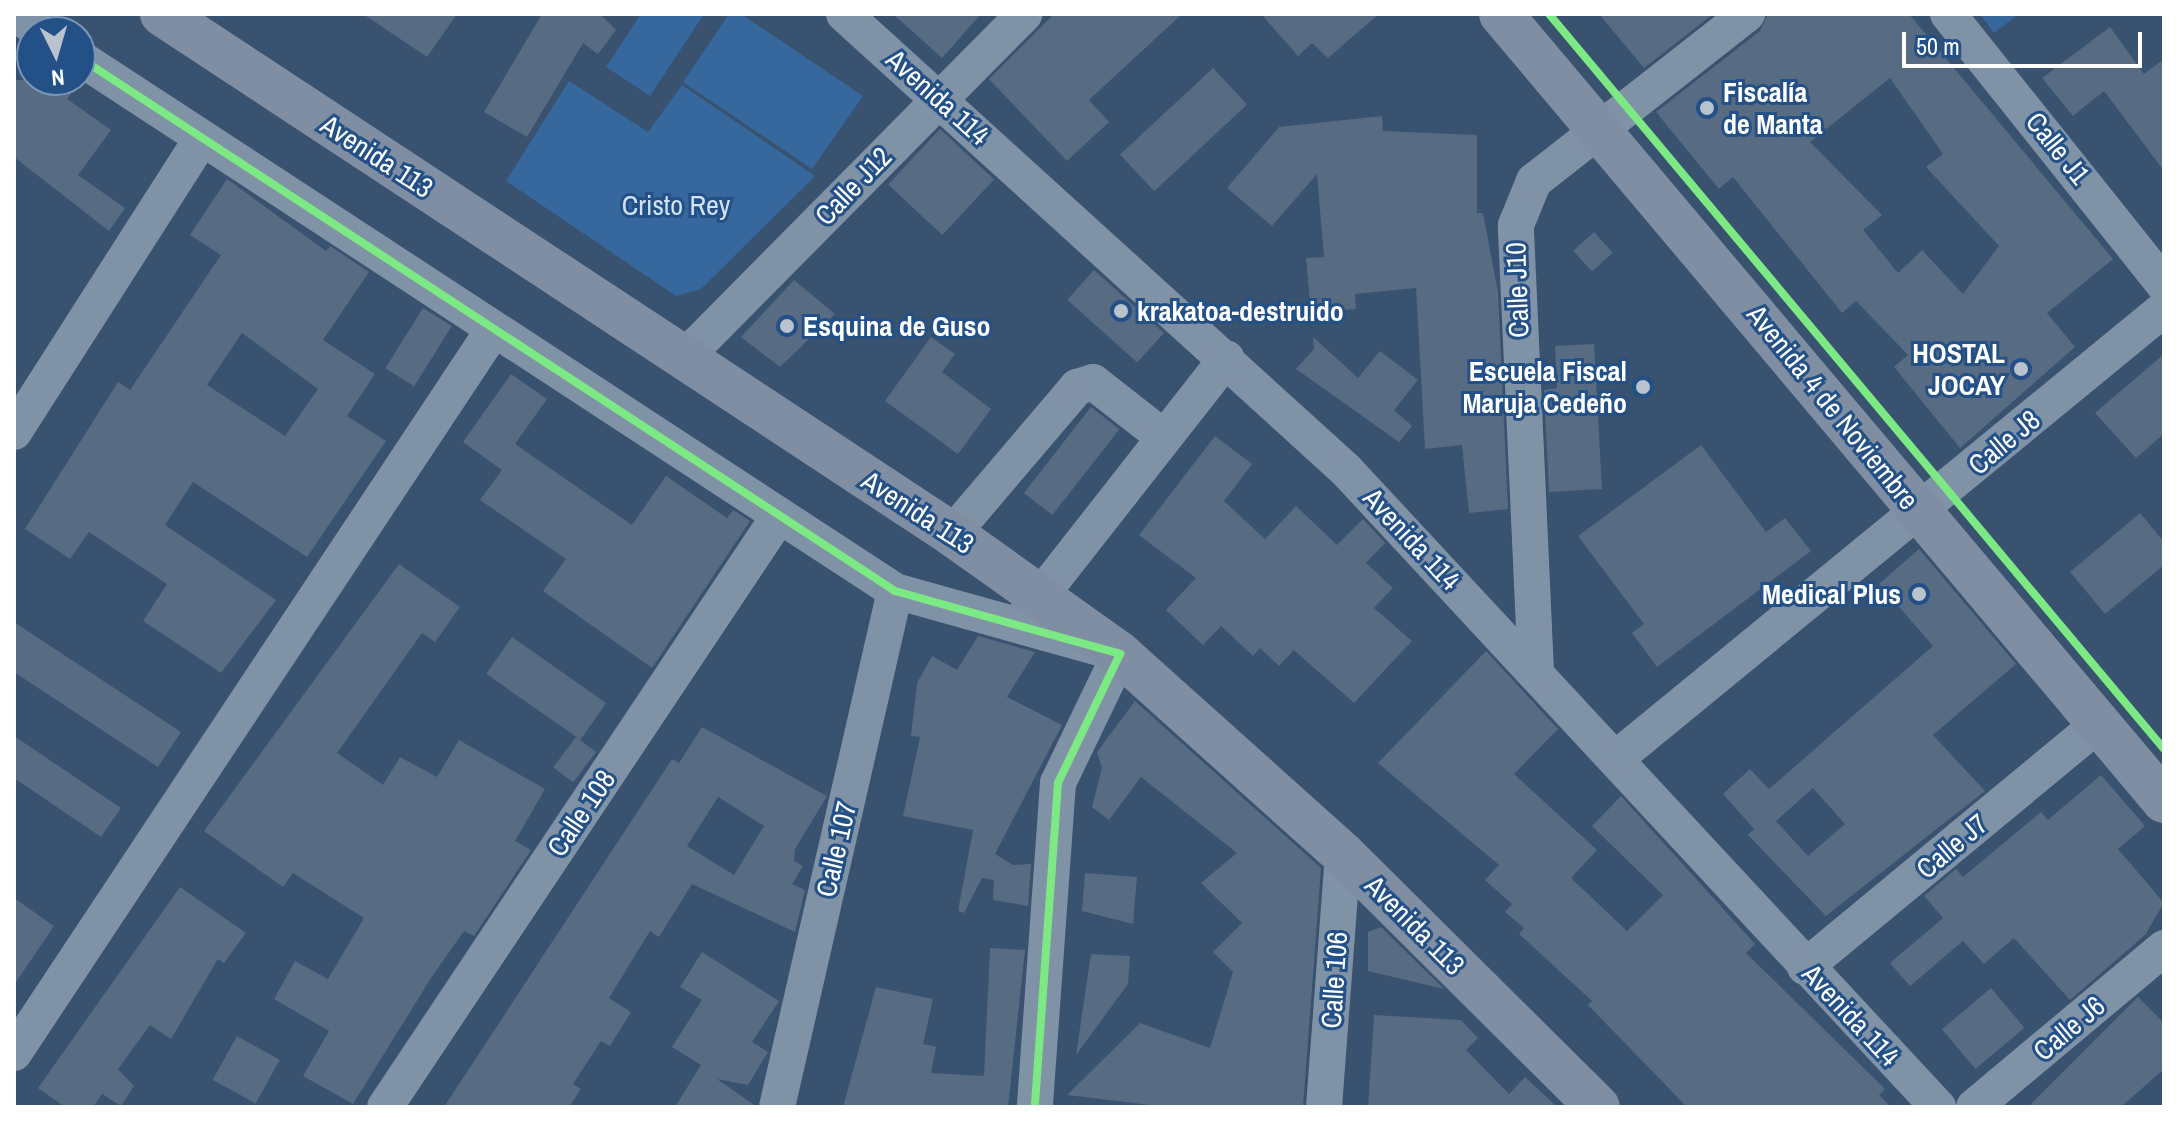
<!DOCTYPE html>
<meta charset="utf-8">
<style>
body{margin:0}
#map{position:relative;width:2178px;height:1121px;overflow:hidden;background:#395270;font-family:"Archivo Narrow",sans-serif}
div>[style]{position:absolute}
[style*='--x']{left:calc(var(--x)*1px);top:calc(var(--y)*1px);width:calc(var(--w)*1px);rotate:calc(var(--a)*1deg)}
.green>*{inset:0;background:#36679d}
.building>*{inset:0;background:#576b83;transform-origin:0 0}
.minor>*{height:36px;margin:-18px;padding:0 18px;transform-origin:18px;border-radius:18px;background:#8092a6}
.major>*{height:44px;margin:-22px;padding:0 22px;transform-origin:22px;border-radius:22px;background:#7f8ea3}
.cycleway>*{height:8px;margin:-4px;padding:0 4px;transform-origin:4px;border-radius:4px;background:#7ce984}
.dots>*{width:22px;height:22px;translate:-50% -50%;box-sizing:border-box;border:4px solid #225087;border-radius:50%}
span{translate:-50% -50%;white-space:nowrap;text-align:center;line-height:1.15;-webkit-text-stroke:6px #225087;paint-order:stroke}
.poi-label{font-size:28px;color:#fff;font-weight:700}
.left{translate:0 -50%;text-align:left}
.right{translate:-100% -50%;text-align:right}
.street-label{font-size:28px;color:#fff}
.park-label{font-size:28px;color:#d1e3f7}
.frame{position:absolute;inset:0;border:16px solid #fff;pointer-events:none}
.north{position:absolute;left:16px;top:16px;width:80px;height:80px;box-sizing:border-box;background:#225087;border:2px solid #7a96b7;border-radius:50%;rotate:175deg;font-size:22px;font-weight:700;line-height:32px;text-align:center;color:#fff}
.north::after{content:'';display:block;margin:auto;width:28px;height:36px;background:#bac2cd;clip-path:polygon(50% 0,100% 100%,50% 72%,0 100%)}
.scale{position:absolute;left:1902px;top:32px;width:240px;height:36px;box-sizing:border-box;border:4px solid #fff;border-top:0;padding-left:10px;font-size:24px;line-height:28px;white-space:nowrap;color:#fff;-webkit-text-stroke:6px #225087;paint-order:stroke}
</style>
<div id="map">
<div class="green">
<div style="clip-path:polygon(641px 14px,704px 14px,650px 96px,606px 67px)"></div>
<div style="clip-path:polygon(729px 14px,741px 14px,863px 96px,812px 169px,683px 82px)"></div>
<div style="clip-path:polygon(1980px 14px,2019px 14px,1994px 33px)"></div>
<div style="clip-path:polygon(569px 81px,648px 132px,682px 85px,815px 176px,701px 289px,676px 296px,506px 181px)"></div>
</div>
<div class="building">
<div style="clip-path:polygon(363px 14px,457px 14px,427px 57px)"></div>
<div style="clip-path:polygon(542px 14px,600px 14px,616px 30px,598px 54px,583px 43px,527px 137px,484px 112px)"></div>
<div style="clip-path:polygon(893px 14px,981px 14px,942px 58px)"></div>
<div style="clip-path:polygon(1054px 14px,1182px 14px,1089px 100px,1109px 122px,1067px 161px,989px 79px)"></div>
<div style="clip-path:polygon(1261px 14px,1379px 14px,1328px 58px,1312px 43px,1298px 56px)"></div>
<div style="clip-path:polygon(1599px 14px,1713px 14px,1644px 68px)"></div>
<div style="clip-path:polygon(evenodd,1768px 14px,1909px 14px,2113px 259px,2047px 313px,2075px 347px,1960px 448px,1894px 367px,1908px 355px,1856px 301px,1842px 313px,1733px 177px,1719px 189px,1656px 112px,1760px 31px,1768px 14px,1890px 78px,1943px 154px,1926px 167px,1999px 246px,1963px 294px,1922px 250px,1898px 273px,1863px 230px,1882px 215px,1810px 142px,1890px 78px)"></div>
<div style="clip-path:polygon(2110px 27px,2144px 74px,2164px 59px,2164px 171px,2104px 91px,2073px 116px,2042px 78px)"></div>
<div style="left:1213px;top:68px;width:50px;height:127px;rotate:47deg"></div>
<div style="clip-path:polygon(14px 80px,56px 80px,72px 92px,67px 99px,111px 130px,78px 175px,125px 208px,109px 231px,14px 157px)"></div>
<div style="clip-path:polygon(1382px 116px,1383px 131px,1477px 135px,1477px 213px,1483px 213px,1498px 292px,1508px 509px,1469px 513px,1462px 445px,1425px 449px,1416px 288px,1355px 294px,1356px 309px,1311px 313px,1306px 258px,1324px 257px,1317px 174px,1272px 226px,1227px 188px,1279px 127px)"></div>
<div style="left:940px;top:129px;width:74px;height:76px;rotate:43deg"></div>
<div style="clip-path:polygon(evenodd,227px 179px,326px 251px,330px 246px,369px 272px,323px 340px,375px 374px,347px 416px,386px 441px,307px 557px,193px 482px,165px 525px,276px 600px,221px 673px,143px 621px,167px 584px,89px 532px,70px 559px,25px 529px,118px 382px,130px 390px,221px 255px,190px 235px,227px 179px,242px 333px,318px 389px,285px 436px,207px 385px,242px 333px)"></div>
<div style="left:1594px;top:232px;width:28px;height:28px;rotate:48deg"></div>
<div style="left:1094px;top:270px;width:94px;height:40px;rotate:42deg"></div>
<div style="clip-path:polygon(794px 280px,835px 314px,780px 367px,741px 337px)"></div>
<div style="left:423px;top:308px;width:34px;height:71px;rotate:32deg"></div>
<div style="clip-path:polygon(931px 337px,955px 354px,942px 372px,991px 409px,958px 454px,885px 401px)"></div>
<div style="clip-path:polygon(1313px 337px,1358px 378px,1380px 351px,1418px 380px,1394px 410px,1412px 426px,1399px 442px,1296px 369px,1314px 349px)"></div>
<div style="clip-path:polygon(1594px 344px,1602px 489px,1549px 492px,1544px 390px,1557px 388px,1555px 346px)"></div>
<div style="clip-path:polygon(2164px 354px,2164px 434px,2136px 458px,2095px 413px)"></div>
<div style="clip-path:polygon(511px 374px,547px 399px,515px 444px,632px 525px,666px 476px,727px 518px,733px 510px,750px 521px,652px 668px,543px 591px,566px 559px,480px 500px,502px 470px,463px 442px)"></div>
<div style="left:1091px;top:407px;width:36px;height:109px;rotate:38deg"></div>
<div style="clip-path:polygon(1215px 436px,1252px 464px,1224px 501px,1265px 539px,1296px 506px,1337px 545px,1363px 519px,1385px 543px,1366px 563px,1393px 588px,1374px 608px,1412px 641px,1354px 703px,1294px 650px,1279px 666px,1260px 648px,1253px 656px,1221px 626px,1203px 645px,1166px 610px,1196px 578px,1139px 535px)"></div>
<div style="clip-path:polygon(1701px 445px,1766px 532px,1785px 518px,1811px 551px,1657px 667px,1632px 633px,1644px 624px,1578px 536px)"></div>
<div style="clip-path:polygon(2140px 513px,2164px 542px,2164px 565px,2105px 614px,2070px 572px)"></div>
<div style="clip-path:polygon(evenodd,1919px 549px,2016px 664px,1933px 735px,1985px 791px,1826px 916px,1748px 835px,1754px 829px,1723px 794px,1750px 769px,1769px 789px,1933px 646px,1879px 584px,1919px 549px,1813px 788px,1845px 824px,1808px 856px,1776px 821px,1813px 788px)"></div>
<div style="clip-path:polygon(399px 564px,460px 607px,435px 642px,422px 633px,337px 753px,383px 785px,400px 757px,437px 777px,459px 740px,545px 789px,515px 841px,531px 850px,474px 936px,464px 931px,431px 978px,353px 1104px,303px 1076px,329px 1031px,274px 999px,295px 961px,328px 979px,364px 918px,293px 873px,283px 887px,204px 831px)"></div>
<div style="clip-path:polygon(14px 622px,181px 732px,158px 767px,14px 672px)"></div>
<div style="clip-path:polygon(978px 636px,1035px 652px,1007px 697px,1062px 725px,995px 854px,1013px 865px,1031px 864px,1028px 906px,993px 900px,994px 880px,982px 878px,964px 913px,958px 911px,973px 830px,903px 816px,920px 737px,911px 736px,917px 683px,932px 656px,957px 670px)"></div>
<div style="left:512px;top:637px;width:115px;height:45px;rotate:35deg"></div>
<div style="clip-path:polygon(1486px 651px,1558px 729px,1514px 774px,1597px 850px,1571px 878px,1627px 931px,1663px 895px,1592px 826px,1621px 796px,1755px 944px,1746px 953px,1885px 1089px,1879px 1095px,1891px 1107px,1687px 1107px,1588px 1005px,1592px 1001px,1519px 934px,1524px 928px,1505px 912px,1512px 904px,1485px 880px,1499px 865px,1378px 763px)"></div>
<div style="clip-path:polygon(1135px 701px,1321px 868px,1303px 1107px,1167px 1107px,1067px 1095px,1140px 1023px,1210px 1048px,1233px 972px,1213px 952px,1242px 923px,1201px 883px,1237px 853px,1141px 777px,1109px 820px,1092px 807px,1102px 768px,1097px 752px)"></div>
<div style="clip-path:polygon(evenodd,702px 727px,827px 796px,795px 849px,794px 861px,803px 866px,792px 884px,805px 890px,795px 932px,692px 884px,659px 937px,650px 931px,609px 998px,631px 1012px,610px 1046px,601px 1041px,573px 1084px,581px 1089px,569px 1107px,444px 1107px,672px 759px,679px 763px,702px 727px,718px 797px,764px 826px,734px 875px,687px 846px,718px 797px)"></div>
<div style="clip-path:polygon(14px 736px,121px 808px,101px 837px,14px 778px)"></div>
<div style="left:576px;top:737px;width:25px;height:38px;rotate:37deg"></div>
<div style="clip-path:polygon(2101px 775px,2145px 826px,2118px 849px,2164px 903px,2145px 935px,2070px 1000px,2014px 938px,1984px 964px,1963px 941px,1910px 986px,1890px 963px,1943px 918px,1924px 896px,1956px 869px,1963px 877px,2041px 812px,2048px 820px)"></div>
<div style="clip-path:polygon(1085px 873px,1137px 877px,1133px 924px,1082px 911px)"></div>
<div style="clip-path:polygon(180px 887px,246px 933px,224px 963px,218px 959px,171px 1039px,150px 1025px,118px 1069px,134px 1086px,121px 1106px,102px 1094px,93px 1107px,65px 1107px,38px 1088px)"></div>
<div style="clip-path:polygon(14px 898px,54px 926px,14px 985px)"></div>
<div style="clip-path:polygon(1381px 927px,1444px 989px,1368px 971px,1368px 932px)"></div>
<div style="clip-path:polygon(990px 948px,1025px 950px,1008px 1107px,843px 1107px,876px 987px,933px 999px,923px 1044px,936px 1047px,931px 1073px,984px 1076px)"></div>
<div style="clip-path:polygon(702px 952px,779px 1001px,752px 1042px,768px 1052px,748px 1085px,717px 1079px,757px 1107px,675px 1107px,701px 1065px,672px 1047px,702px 1000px,680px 987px)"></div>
<div style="clip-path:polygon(1091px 954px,1130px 956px,1128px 984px,1076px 1055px)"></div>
<div style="left:1991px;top:988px;width:52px;height:64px;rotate:50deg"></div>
<div style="clip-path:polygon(2138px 997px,2164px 1023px,2164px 1069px,2121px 1107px,2028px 1107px)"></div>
<div style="clip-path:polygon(1374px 1015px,1461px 1020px,1478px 1038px,1466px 1050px,1509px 1094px,1525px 1077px,1557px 1107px,1368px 1107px)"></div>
<div style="left:237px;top:1036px;width:49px;height:50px;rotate:29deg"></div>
</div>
<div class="minor">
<div style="--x:15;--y:14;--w:32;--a:34"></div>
<div style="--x:844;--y:14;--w:678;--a:42.25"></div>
<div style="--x:1346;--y:470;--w:870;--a:47.1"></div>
<div style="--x:1948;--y:14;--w:347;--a:51.4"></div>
<div style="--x:80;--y:58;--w:974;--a:33.18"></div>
<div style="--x:895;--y:591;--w:234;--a:15.6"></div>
<div style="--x:1120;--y:654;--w:143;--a:115.7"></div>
<div style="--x:1058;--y:783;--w:325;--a:94.1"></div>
<div style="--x:684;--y:358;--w:484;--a:-45.3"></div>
<div style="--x:14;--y:432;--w:347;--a:-57.4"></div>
<div style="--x:952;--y:534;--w:193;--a:-49.6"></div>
<div style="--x:1077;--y:387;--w:17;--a:-17"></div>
<div style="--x:1093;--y:382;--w:88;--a:38"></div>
<div style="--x:1023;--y:618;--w:330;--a:-51.9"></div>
<div style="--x:1536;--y:672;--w:447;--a:-92.6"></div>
<div style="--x:1516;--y:225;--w:48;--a:-67.8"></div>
<div style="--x:1534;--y:181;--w:271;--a:-38.1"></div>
<div style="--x:1619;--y:756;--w:705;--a:-39.36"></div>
<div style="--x:1805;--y:967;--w:380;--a:-39.6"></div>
<div style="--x:14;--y:1053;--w:865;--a:-56.46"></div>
<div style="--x:385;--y:1107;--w:707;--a:-56.31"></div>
<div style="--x:777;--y:1107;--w:529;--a:-77.12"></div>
<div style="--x:1324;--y:1107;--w:254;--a:-85.7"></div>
<div style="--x:1974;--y:1107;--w:248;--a:-39.9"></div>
</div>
<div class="major">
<div style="--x:162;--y:14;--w:946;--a:33.35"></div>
<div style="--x:952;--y:534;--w:206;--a:35.5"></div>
<div style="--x:1120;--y:654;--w:300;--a:41.9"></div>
<div style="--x:1343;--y:854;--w:359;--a:44.8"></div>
<div style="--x:1501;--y:14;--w:1029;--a:49.89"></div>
</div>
<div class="cycleway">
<div style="--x:1549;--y:14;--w:958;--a:50.08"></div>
<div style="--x:80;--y:58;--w:974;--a:33.18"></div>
<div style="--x:895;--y:591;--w:234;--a:15.6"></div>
<div style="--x:1120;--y:654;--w:143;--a:115.7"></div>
<div style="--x:1058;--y:783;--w:325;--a:94.1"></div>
</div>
<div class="dots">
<div style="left:1707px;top:108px;background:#bac2cd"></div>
<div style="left:1121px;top:311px;background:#bac2cd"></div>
<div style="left:787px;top:326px;background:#bac2cd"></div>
<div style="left:2021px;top:369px;background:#bac2cd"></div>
<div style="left:1643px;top:387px;background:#bac2cd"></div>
<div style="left:1919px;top:594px;background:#bac2cd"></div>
</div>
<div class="poi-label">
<span class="left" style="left:1723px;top:108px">Fiscalía<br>de Manta</span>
<span class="left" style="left:1137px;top:311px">krakatoa-destruido</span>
<span class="left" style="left:803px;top:326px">Esquina de Guso</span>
<span class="right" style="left:2005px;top:369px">HOSTAL<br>JOCAY</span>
<span class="right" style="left:1627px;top:387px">Escuela Fiscal<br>Maruja Cedeño</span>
<span class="right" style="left:1901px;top:594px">Medical Plus</span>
</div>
<div class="street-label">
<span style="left:938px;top:97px;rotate:42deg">Avenida 114</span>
<span style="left:2058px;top:148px;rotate:51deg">Calle J1</span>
<span style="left:377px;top:156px;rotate:33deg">Avenida 113</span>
<span style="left:853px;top:186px;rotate:-46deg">Calle J12</span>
<span style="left:1517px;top:290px;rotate:-92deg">Calle J10</span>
<span style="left:1833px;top:407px;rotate:51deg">Avenida 4 de Noviembre</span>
<span style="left:2004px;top:442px;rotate:-40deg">Calle J8</span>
<span style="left:918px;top:512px;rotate:33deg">Avenida 113</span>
<span style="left:1412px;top:539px;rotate:47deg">Avenida 114</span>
<span style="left:581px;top:813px;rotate:-56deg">Calle 108</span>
<span style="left:1952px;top:846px;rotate:-40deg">Calle J7</span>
<span style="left:836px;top:849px;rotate:-77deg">Calle 107</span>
<span style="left:1415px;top:925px;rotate:45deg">Avenida 113</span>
<span style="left:1334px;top:980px;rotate:-86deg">Calle 106</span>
<span style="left:1851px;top:1015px;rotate:47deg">Avenida 114</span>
<span style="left:2069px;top:1028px;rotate:-40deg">Calle J6</span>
</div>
<div class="park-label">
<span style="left:676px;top:205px">Cristo Rey</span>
</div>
<div class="frame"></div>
<div class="north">N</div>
<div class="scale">50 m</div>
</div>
